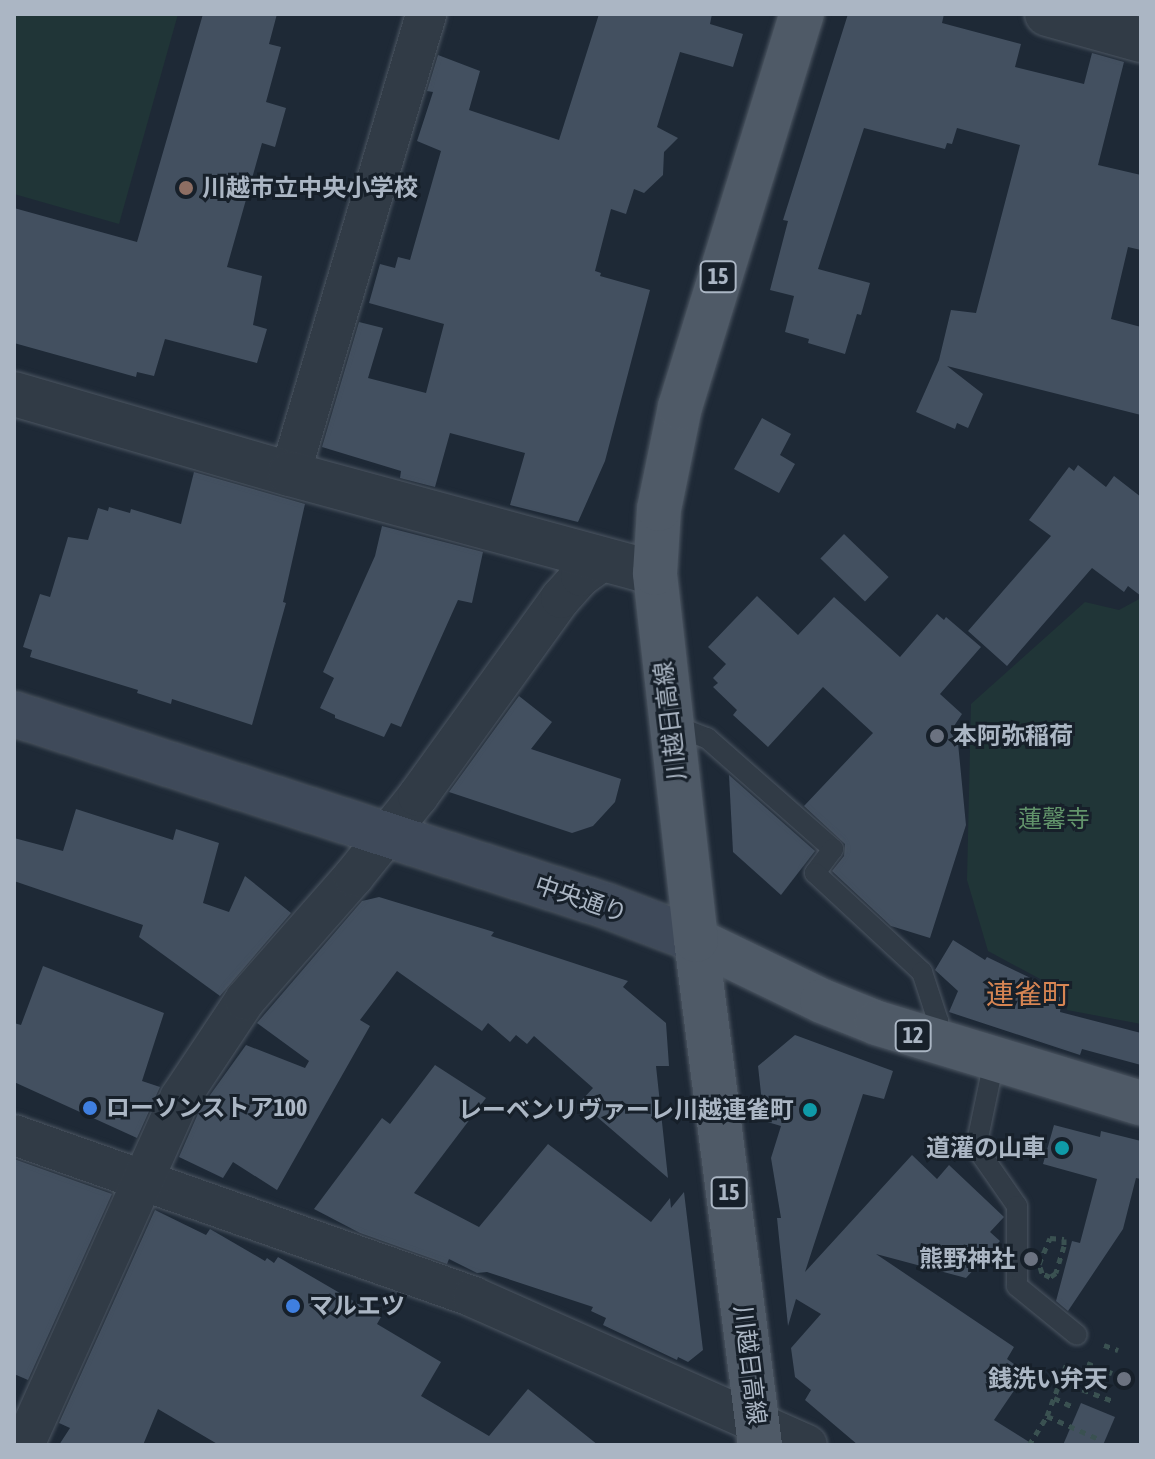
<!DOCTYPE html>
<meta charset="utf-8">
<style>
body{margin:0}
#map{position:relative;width:1155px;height:1459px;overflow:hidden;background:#1e2936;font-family:"Asap Condensed","Noto Sans JP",sans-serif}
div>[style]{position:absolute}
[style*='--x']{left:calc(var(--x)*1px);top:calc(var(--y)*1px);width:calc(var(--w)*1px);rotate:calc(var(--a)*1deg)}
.green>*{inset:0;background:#203537}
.building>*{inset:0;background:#435060;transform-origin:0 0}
.path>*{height:5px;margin-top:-2.5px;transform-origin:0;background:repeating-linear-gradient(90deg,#3a5151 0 6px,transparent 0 12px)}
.roads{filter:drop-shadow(0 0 2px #4c5662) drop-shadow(0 0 2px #4c5662)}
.service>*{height:20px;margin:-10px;padding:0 10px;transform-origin:10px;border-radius:10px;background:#313b46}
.minor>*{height:40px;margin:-20px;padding:0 20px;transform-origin:20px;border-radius:20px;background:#313b46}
.tertiary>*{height:44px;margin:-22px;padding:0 22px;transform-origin:22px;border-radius:22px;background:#313b46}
.secondary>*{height:44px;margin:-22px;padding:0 22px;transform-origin:22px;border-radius:22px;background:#3f4a5a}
.primary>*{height:44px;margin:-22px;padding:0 22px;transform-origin:22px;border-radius:22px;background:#4f5a67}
.dots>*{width:22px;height:22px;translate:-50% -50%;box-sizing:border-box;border:4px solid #17202a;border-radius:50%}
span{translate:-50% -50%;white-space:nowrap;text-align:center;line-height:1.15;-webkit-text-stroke:6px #17202a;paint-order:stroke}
.shield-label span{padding:2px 6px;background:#17202a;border:2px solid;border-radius:6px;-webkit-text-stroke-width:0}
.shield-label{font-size:22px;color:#abb6c4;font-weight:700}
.poi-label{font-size:24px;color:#abb6c4;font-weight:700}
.left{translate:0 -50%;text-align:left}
.right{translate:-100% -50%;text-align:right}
.street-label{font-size:24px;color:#abb6c4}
.park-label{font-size:24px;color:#62946b}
.quarter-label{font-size:28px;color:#d78553}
.frame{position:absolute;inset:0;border:16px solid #abb6c4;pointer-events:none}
</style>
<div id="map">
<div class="green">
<div style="clip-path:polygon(14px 14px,178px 14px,119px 224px,14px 194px)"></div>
<div style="clip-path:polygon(1141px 598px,1141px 1024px,1067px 1010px,1068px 994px,988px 951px,967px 880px,971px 704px,1085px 602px,1119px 610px)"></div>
</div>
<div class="building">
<div style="clip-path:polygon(203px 14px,277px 14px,269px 44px,281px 47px,266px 102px,286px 108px,275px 147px,262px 143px,227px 267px,262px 276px,253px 325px,267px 329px,257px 363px,165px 339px,154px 376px,137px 372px,136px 377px,14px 343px,14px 208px,137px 242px)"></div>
<div style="clip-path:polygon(599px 14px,712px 14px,710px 24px,743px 34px,733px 67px,680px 52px,657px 127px,678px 138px,664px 152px,663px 175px,644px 193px,634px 189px,626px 214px,611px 209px,595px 271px,601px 273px,600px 276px,650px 290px,605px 461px,578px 522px,510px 505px,525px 453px,450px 433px,435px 487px,400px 478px,401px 471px,322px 447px,359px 322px,383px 328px,368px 378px,426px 393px,444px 324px,369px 303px,380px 264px,395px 268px,398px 257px,410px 260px,441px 151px,417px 141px,433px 92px,427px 91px,438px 55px,480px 71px,469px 110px,559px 140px)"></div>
<div style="clip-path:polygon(848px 14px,944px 14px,942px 23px,1021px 44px,1015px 67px,1084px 84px,1092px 53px,1124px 62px,1098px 165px,1141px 175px,1141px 250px,1128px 247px,1111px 319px,1141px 327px,1141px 415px,947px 366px,983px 394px,968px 428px,957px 423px,955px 429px,916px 412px,939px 360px,951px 310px,976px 313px,1020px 145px,957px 128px,952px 144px,947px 143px,945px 149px,864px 128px,818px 269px,870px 283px,861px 315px,857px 314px,845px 354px,808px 343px,809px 339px,785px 332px,794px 296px,770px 290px,788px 221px,783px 220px)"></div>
<div style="clip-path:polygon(762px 418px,791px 434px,780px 455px,795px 464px,779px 493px,734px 469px)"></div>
<div style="clip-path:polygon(1078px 465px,1106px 487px,1114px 476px,1141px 497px,1141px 596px,1128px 586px,1124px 592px,1092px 568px,1007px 666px,968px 631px,1051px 536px,1029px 520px,1069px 467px,1074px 471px)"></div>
<div style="clip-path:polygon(194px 472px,305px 504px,283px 602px,286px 603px,252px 725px,172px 699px,171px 704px,137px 693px,138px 690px,30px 657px,32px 650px,23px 647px,40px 594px,50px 597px,68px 537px,88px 540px,98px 508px,108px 511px,109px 507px,130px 513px,131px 509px,181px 524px)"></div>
<div style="clip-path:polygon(382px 526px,483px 552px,472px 603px,458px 600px,401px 727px,391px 723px,384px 737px,335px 718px,335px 715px,320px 708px,334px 678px,323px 672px,375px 556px)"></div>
<div style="left:844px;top:534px;width:62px;height:34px;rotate:44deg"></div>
<div style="clip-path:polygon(757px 596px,798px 635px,834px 597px,900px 657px,937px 614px,944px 620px,946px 617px,981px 647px,940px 694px,962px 714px,950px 732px,958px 743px,966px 825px,930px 938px,891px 926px,832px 871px,844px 856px,845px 844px,804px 806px,873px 733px,823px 687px,768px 747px,733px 715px,737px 710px,713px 687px,718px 683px,713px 678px,726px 664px,708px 647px)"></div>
<div style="clip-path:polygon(519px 696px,552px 722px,531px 749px,621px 779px,615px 802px,593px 826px,572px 833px,449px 792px)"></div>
<div style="clip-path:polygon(729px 775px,815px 851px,781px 895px,733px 852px)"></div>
<div style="clip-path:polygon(76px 809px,173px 840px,176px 829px,219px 843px,203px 903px,229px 912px,245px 876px,291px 913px,220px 996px,139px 937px,143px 925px,14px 881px,14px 838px,63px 851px)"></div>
<div style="clip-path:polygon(379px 897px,494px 932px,491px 936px,628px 981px,623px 987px,666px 1023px,669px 1066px,656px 1066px,668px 1178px,589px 1110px,592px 1106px,582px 1100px,593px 1088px,534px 1036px,527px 1044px,516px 1035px,510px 1042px,488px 1023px,482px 1031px,397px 971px,360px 1020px,370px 1026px,277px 1190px,233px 1162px,223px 1178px,179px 1157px,200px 1109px,246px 1045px,305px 1068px,309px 1061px,257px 1023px,362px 901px)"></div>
<div style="clip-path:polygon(953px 940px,985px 960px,987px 957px,1045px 985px,1043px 996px,1062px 997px,1060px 1012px,1141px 1033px,1141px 1065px,1082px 1049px,1080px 1055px,949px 1012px,958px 991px,935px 970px)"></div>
<div style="clip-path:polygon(43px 966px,164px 1013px,142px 1081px,160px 1087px,137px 1138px,14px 1082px,14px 1023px,21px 1025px)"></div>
<div style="clip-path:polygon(795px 1035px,893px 1071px,884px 1099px,863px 1094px,805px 1272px,912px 1155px,937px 1179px,949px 1165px,1004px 1217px,990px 1232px,1000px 1241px,966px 1278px,876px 1254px,1014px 1347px,1007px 1359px,1026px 1373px,994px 1420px,1034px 1445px,858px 1445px,805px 1400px,811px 1390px,795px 1377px,791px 1348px,821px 1314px,796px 1299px,788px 1326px,777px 1218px,781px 1218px,771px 1158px,781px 1126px,764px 1121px,758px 1066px)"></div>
<div style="clip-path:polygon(435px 1065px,486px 1098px,414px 1193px,479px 1227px,548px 1144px,651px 1222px,670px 1198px,671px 1208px,684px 1192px,703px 1350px,688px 1362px,678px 1357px,677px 1360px,603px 1325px,606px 1318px,591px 1311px,593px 1307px,487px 1272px,477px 1273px,449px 1259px,447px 1264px,360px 1233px,314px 1209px,382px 1118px,390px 1124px)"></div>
<div style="clip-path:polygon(1054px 1125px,1100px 1137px,1101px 1131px,1141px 1141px,1141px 1179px,1136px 1178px,1123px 1229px,1068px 1311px,1056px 1301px,1072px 1241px,1080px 1243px,1097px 1179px,1043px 1164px)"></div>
<div style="clip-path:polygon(14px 1159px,112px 1194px,28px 1380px,14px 1374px)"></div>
<div style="clip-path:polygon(155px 1210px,206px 1235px,210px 1229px,265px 1261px,267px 1258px,274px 1263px,278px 1257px,381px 1317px,377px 1324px,441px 1362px,421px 1396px,489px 1436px,528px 1389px,598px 1445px,219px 1445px,158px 1409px,143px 1445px,59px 1445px,70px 1428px,59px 1423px)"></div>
<div style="clip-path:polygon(1081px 1403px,1115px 1417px,1103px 1445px,1063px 1445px)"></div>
</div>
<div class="path">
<div style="--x:1050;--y:1238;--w:14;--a:4"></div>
<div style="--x:1064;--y:1239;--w:7;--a:90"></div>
<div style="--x:1064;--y:1246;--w:28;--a:107"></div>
<div style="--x:1056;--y:1273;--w:7;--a:146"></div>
<div style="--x:1050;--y:1277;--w:9;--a:-153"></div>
<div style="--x:1042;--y:1273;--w:9;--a:-108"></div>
<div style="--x:1039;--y:1264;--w:28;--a:-67"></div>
<div style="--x:1104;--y:1345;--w:15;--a:20"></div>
<div style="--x:1087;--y:1363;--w:27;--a:22"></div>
<div style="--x:1060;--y:1381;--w:57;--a:20.7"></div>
<div style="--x:1054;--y:1398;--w:21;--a:25"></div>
<div style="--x:1047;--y:1416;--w:59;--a:24"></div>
<div style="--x:1029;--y:1445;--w:34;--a:-58"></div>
<div style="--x:1047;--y:1416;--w:57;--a:-69.3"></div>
</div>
<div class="roads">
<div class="service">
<div style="--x:670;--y:724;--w:40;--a:21"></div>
<div style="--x:707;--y:738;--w:168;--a:41.4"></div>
<div style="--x:833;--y:849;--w:30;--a:127"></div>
<div style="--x:815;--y:873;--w:146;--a:42.8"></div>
<div style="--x:922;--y:972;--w:52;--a:71.9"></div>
<div style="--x:938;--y:1021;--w:21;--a:87"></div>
<div style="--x:994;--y:1061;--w:88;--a:101.8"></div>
<div style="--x:976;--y:1147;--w:72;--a:55.2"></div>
<div style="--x:1017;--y:1206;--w:80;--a:90"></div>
<div style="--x:1017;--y:1286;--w:77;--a:39.2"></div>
</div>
<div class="minor">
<div style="--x:290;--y:474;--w:480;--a:-73.5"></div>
<div style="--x:14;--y:1135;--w:487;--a:19.4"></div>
<div style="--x:473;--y:1297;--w:365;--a:23.9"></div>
<div style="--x:24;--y:1445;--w:380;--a:-65.8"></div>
<div style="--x:180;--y:1098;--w:118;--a:-56.4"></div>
<div style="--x:245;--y:1000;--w:165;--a:-48.7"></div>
<div style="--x:354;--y:876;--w:102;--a:-51.3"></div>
<div style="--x:418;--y:796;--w:244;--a:-54.2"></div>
<div style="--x:561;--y:598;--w:30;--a:-48"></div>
<div style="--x:581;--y:576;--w:26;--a:-36"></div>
</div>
<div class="tertiary">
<div style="--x:1047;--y:14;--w:98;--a:15.5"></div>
<div style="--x:14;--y:394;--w:287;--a:16.2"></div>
<div style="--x:290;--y:474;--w:378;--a:15.2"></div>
</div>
<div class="secondary">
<div style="--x:14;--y:714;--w:623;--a:17.94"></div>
<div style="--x:607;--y:906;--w:95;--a:20.9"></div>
</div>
<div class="primary">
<div style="--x:696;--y:940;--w:140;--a:25.8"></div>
<div style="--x:822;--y:1001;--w:59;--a:21.8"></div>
<div style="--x:877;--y:1023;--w:276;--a:16.9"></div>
<div style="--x:760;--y:1445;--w:509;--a:-97.22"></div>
<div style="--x:696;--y:940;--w:369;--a:-96.4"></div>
<div style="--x:655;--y:573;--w:64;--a:-86.4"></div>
<div style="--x:659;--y:509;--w:104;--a:-78.4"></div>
<div style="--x:680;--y:407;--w:412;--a:-72.8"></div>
</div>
</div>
<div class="dots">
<div style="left:186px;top:188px;background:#8d6e63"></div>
<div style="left:937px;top:736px;background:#6b7280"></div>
<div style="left:90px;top:1108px;background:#3f7fe0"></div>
<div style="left:810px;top:1110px;background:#0f9aa8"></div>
<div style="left:1062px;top:1148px;background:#0f9aa8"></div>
<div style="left:1031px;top:1259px;background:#6b7280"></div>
<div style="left:293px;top:1306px;background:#3f7fe0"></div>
<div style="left:1124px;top:1379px;background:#6b7280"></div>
</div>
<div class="shield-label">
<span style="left:718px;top:277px">15</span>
<span style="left:913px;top:1036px">12</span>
<span style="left:729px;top:1193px">15</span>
</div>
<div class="poi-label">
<span class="left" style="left:202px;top:188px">川越市立中央小学校</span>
<span class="left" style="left:953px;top:736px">本阿弥稲荷</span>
<span class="left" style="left:106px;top:1108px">ローソンストア100</span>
<span class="right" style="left:794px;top:1110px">レーベンリヴァーレ川越連雀町</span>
<span class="right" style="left:1046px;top:1148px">道灌の山車</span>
<span class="right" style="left:1015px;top:1259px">熊野神社</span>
<span class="left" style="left:309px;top:1306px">マルエツ</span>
<span class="right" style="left:1108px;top:1379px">銭洗い弁天</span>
</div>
<div class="street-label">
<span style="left:670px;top:721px;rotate:-97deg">川越日高線</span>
<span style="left:581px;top:899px;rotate:19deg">中央通り</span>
<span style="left:750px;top:1365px;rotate:83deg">川越日高線</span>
</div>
<div class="park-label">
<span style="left:1054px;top:819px">蓮馨寺</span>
</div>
<div class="quarter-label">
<span style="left:1028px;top:994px">連雀町</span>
</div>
<div class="frame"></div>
</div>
